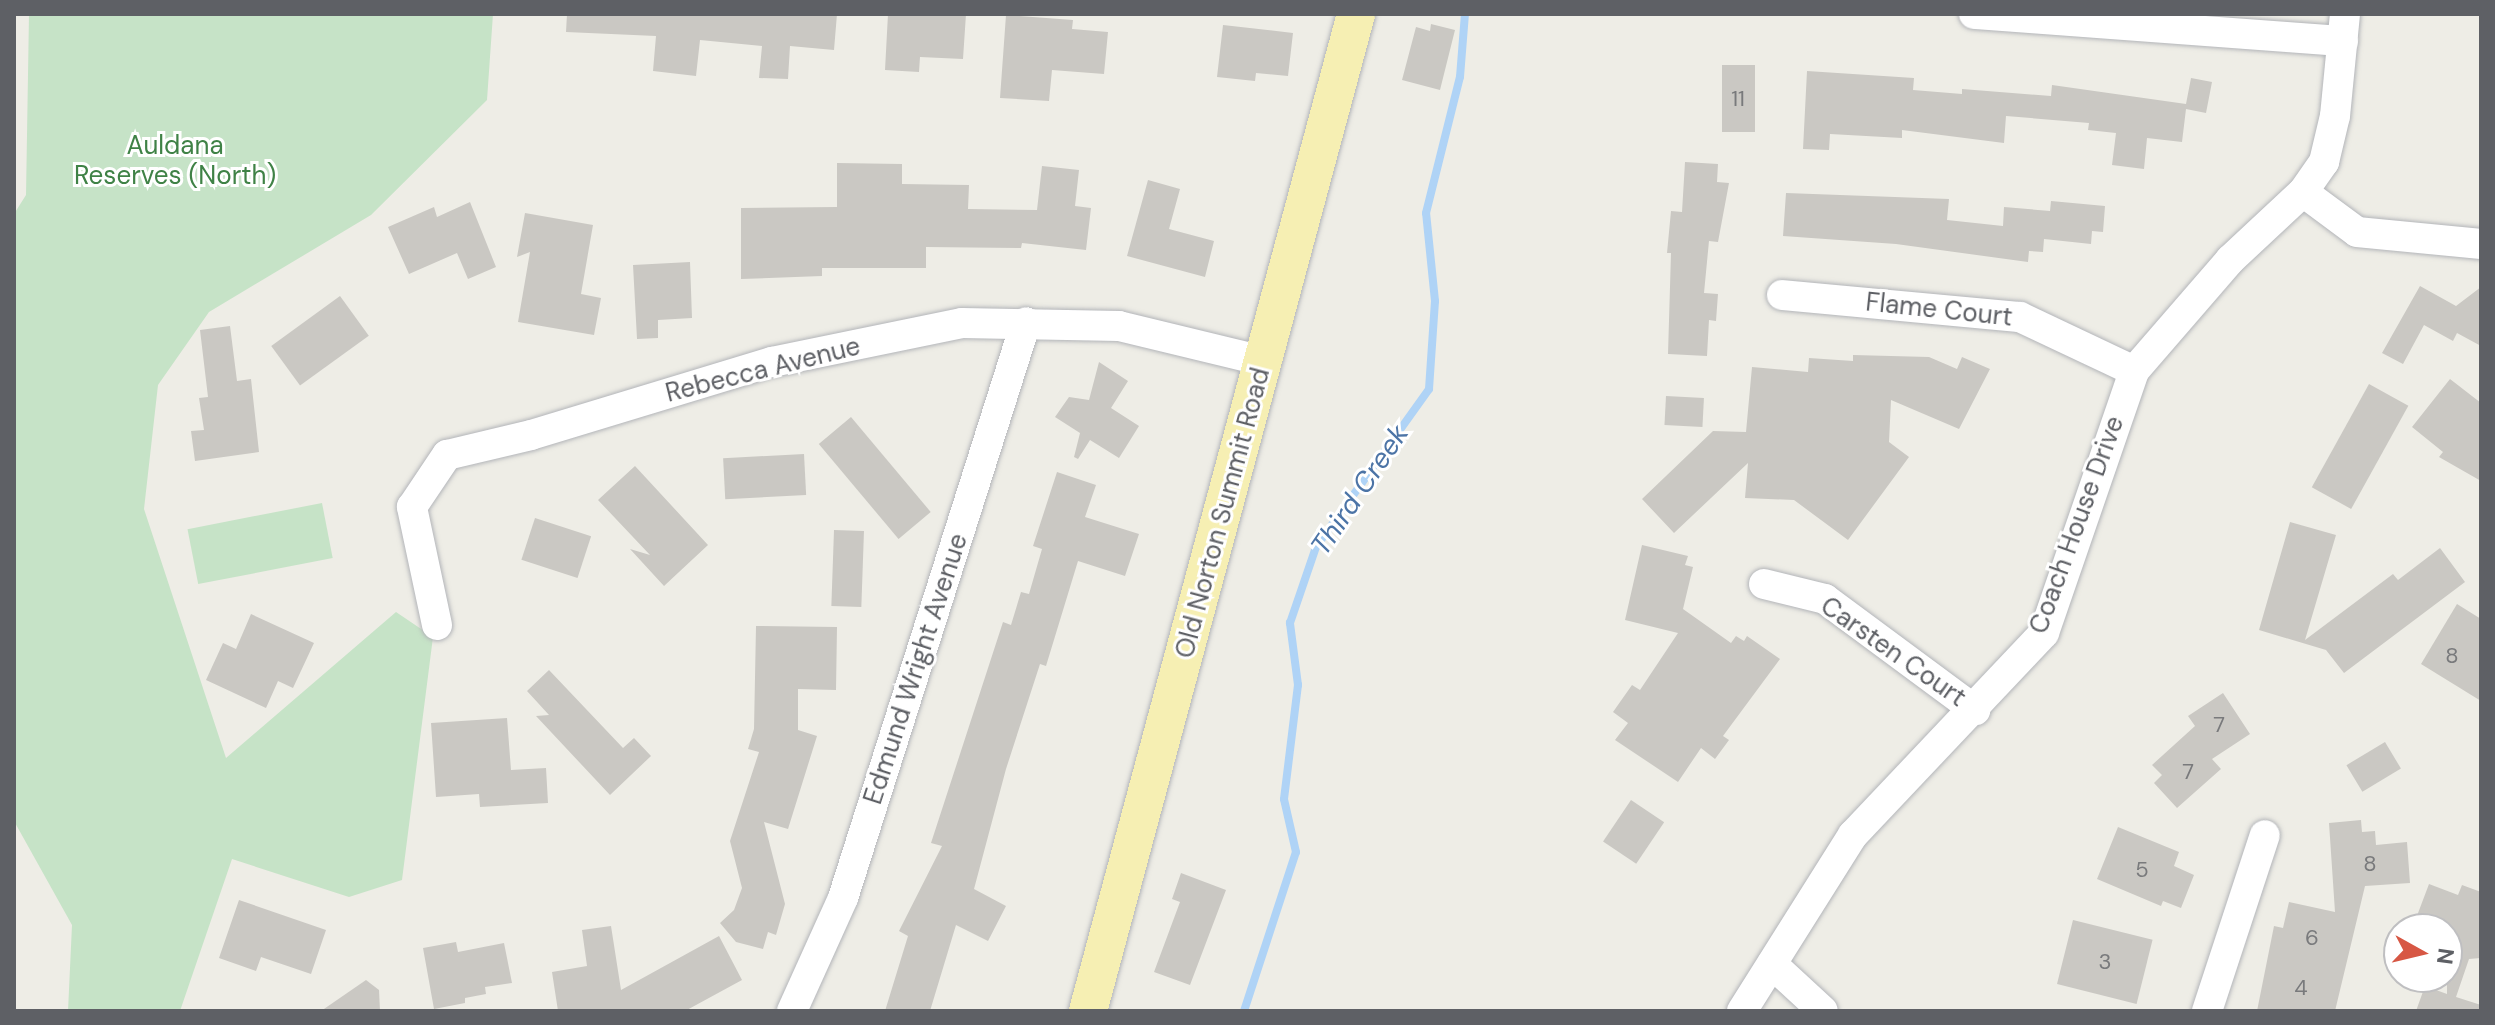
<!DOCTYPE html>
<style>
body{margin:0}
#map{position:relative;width:2495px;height:1025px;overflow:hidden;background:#eeede6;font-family:"DM Sans",sans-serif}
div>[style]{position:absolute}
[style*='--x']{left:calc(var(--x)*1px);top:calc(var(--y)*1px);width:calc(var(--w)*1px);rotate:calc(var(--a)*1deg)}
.green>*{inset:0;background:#c6e3c7;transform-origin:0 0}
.stream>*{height:8px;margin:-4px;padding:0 4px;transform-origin:4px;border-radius:4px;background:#afd3f6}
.building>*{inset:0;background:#cac8c3;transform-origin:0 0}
.roads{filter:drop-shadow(0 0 2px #b3b5b9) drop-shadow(0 0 2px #b3b5b9)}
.minor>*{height:30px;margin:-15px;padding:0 15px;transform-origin:15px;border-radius:15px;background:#fff}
.major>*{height:38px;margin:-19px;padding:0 19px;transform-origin:19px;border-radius:19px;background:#f6efb3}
span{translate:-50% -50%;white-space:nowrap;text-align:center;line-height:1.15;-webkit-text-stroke:6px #fff;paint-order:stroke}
.number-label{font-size:22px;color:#797a7c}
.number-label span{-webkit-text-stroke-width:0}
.park-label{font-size:26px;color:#3f8246}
.street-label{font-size:26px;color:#5e6065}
.water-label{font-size:28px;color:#4c74a6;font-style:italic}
.frame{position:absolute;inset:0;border:16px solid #5e6065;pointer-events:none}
.north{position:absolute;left:2383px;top:913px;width:80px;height:80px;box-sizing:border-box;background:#fff;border:2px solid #bfbfc1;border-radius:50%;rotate:98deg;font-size:22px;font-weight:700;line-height:32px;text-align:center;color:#5e6065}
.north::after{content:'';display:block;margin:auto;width:28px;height:36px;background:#d75744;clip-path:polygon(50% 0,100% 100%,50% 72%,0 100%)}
</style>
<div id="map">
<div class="green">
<div style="clip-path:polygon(29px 14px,493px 14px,487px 100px,371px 215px,209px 312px,158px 385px,144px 509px,226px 758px,396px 612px,433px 637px,402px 880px,349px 897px,232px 859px,180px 1011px,68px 1011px,72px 925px,14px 821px,14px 214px,26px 195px)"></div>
<div style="left:322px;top:503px;width:56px;height:137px;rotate:79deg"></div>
</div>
<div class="stream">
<div style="--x:1244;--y:1011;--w:167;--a:-71.9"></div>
<div style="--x:1296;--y:852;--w:54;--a:-102.8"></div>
<div style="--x:1284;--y:799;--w:115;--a:-83"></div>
<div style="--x:1298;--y:685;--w:63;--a:-97.4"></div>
<div style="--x:1290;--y:623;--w:80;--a:-71.1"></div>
<div style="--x:1316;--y:547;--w:194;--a:-54.4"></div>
<div style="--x:1429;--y:389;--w:88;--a:-86.1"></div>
<div style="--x:1435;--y:301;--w:88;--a:-95.8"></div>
<div style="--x:1426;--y:213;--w:140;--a:-76"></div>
<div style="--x:1460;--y:77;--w:63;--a:-85.5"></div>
</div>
<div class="building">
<div style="clip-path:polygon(567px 14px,837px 14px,834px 50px,790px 46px,788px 79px,759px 78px,762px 46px,700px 40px,696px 76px,653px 71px,656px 36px,566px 32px)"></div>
<div style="clip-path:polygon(888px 14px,966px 14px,963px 59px,920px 57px,919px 72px,885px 70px)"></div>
<div style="clip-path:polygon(1006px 15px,1073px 20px,1072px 29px,1108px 32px,1104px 74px,1052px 70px,1049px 101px,1000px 98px)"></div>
<div style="clip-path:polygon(1431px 24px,1455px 30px,1440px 90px,1402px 80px,1416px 27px,1430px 31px)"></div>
<div style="clip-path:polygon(1223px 25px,1293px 33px,1288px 76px,1256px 73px,1255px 81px,1217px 77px)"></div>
<div style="left:1722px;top:65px;width:33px;height:67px"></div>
<div style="clip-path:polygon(1807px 71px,1914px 78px,1913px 90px,1962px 94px,1962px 89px,2051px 96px,2052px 85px,2186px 104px,2191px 78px,2212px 82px,2206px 113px,2186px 109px,2182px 142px,2147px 138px,2144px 169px,2112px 165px,2116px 133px,2088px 130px,2089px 123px,2006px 116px,2004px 143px,1902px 130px,1902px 138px,1830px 134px,1829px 150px,1803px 149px)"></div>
<div style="clip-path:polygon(1685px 162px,1718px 164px,1717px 182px,1729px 183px,1718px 242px,1709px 241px,1704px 293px,1718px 294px,1716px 321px,1709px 320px,1707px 356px,1668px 354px,1671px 253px,1667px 253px,1671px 211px,1682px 212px)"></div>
<div style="clip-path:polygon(837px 163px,902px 164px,902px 184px,969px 185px,968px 209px,1037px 210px,1042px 166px,1079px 170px,1075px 206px,1091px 208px,1086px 250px,1022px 243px,1021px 248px,926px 247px,926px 268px,822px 268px,822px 276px,741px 279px,741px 208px,837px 207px)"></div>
<div style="clip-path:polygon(1148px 180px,1180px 189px,1169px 229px,1214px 241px,1205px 277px,1127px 256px)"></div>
<div style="clip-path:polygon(1786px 193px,1949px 199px,1947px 220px,2003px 226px,2004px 207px,2050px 211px,2051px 201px,2105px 206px,2103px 232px,2092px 231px,2091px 244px,2044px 239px,2043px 252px,2029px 251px,2028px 262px,1896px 244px,1783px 236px)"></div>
<div style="clip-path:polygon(470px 202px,496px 267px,468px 279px,457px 253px,409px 274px,388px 227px,434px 207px,437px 217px)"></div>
<div style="clip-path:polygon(525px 213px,593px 225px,581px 294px,601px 298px,594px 335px,518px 322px,530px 252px,517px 257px)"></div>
<div style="clip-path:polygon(690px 262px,692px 318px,658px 320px,658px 338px,637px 339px,633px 265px)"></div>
<div style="clip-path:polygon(2420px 286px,2456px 306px,2481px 287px,2481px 346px,2457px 333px,2453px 341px,2424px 325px,2403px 364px,2382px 353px)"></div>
<div style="left:340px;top:296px;width:49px;height:85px;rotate:54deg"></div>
<div style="clip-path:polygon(230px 326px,237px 381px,251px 379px,259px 452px,195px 461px,191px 431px,204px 430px,199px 398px,208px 397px,200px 330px)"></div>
<div style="clip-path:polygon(1853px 355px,1929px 357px,1957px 369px,1962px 357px,1990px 369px,1959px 429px,1891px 400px,1889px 442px,1909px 457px,1848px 540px,1794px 500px,1745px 498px,1748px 463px,1674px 533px,1642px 499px,1713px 431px,1746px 432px,1752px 367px,1808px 372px,1809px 358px,1853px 361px)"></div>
<div style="clip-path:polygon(1099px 362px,1128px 381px,1111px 408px,1139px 426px,1119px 458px,1090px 440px,1078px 459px,1074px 457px,1080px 433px,1055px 417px,1069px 397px,1089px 400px)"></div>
<div style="clip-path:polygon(2450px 379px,2481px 403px,2481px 481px,2439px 457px,2443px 452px,2412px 427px)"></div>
<div style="left:2369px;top:384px;width:45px;height:118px;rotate:29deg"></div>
<div style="left:1666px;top:396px;width:38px;height:29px;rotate:3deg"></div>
<div style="left:851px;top:417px;width:124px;height:42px;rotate:50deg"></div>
<div style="left:804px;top:454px;width:41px;height:81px;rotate:87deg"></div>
<div style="clip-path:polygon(635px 466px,708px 545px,664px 586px,630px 549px,650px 555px,598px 500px)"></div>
<div style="clip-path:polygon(1057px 472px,1096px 485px,1085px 517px,1139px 534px,1125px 576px,1078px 561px,1046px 666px,1040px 664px,1006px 769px,974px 889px,1006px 906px,988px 941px,956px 925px,930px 1011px,885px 1011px,908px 936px,899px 931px,942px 846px,931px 843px,1003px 622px,1011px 625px,1021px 592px,1029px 594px,1042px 549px,1033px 546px)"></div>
<div style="left:535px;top:518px;width:59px;height:44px;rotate:18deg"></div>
<div style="clip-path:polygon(2290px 522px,2336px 535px,2305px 640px,2393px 574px,2398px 580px,2440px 548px,2465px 582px,2344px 673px,2326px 650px,2259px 630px)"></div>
<div style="left:834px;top:530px;width:30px;height:76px;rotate:2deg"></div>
<div style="clip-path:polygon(1642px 545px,1688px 556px,1685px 565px,1693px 567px,1683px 609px,1731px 643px,1736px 636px,1744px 641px,1747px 636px,1780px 659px,1723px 736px,1729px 740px,1715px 759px,1701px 748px,1678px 782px,1615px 740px,1628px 723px,1613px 712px,1632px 685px,1640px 690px,1678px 633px,1625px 620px)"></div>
<div style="clip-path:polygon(2457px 604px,2481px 619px,2481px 701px,2421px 664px)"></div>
<div style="clip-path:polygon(251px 614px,314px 643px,293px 688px,278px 681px,266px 708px,206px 680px,223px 643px,236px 649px)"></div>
<div style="clip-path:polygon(756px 626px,837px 627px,836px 690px,798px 689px,798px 730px,817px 736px,788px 829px,764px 822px,785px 904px,776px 935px,768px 932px,763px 949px,736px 942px,720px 923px,734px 910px,742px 888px,730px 841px,759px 752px,748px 749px,754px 729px)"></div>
<div style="clip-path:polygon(549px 670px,623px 748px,634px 738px,651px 756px,610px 795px,536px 716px,549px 715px,527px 691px)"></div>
<div style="clip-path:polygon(2223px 693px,2250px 734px,2212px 759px,2221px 769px,2177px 808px,2154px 783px,2162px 775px,2152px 765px,2195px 726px,2188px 716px)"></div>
<div style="clip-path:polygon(507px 718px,511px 770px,546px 768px,548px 803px,480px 807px,479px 794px,436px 797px,431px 723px)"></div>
<div style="left:2385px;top:742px;width:31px;height:45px;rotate:59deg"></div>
<div style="left:1631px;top:800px;width:40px;height:50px;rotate:34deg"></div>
<div style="clip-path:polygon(2361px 820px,2362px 832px,2375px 831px,2376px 845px,2407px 842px,2410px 883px,2365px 886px,2335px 1011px,2257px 1011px,2274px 926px,2283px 928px,2289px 902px,2335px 912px,2329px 823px)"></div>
<div style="clip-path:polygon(2118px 827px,2179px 852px,2174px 866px,2194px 875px,2181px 908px,2163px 901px,2161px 906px,2097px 879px)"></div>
<div style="clip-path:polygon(1181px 873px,1226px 890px,1190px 985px,1154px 972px,1180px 902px,1172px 899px)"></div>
<div style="clip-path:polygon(2429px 884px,2458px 895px,2462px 885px,2481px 892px,2481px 958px,2469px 959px,2456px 997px,2481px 1005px,2481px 1011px,2416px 1011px,2425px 986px,2447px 994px,2447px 929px,2412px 929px)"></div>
<div style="clip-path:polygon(239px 900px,326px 930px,311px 974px,261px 957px,256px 971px,219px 958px)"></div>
<div style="left:2073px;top:920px;width:82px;height:66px;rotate:14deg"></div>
<div style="clip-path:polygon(611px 926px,621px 990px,719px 936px,742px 980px,685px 1011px,558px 1011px,552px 972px,587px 966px,582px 930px)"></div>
<div style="clip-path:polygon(456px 942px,458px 952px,504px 943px,512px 983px,485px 987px,486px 994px,465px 998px,465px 1003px,434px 1009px,423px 948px)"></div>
<div style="clip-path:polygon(366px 980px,379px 990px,380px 1011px,321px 1011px)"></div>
</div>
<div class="roads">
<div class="minor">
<div style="--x:1974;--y:14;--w:370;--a:4.2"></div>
<div style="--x:2303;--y:192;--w:67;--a:36.5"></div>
<div style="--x:2357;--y:232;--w:125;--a:5.5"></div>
<div style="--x:1782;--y:295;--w:239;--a:5.3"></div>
<div style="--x:2020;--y:317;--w:126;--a:25.3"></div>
<div style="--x:1764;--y:584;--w:63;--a:13.8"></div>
<div style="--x:1825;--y:599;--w:187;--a:36.5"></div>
<div style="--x:437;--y:625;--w:121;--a:-102"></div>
<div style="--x:412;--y:507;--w:63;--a:-56.1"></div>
<div style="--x:447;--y:455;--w:86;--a:-13.4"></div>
<div style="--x:531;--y:435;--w:252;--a:-16.9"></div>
<div style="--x:772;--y:362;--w:194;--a:-11.6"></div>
<div style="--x:962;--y:323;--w:157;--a:1.1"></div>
<div style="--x:1119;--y:326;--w:149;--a:13.6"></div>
<div style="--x:1772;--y:964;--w:69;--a:42.7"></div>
<div style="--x:792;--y:1011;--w:124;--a:-65.7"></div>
<div style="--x:843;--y:898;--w:604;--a:-72.37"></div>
<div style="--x:1742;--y:1011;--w:208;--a:-57.8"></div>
<div style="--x:1853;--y:835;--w:278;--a:-46.6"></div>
<div style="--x:2044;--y:633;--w:277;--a:-71"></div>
<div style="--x:2134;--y:371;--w:147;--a:-49.1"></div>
<div style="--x:2230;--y:260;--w:100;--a:-43"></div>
<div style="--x:2303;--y:192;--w:37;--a:-55"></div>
<div style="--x:2324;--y:162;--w:47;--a:-76.6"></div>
<div style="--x:2335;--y:116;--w:102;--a:-84.4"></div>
<div style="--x:2207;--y:1011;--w:185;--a:-71.8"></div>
</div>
<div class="major">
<div style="--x:1088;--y:1011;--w:1032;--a:-74.95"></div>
</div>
</div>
<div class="number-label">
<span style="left:1738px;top:99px">11</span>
<span style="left:2452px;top:656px">8</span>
<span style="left:2219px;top:725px">7</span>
<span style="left:2188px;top:772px">7</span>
<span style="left:2370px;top:864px">8</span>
<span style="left:2142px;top:870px">5</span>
<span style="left:2312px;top:938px">6</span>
<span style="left:2105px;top:962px">3</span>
<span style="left:2301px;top:988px">4</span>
</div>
<div class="park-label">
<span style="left:175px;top:161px">Auldana<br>Reserves (North)</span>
</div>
<div class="street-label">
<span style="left:1939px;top:310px;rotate:6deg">Flame Court</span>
<span style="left:763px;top:370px;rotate:-14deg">Rebecca Avenue</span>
<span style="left:1223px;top:513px;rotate:-75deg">Old Norton Summit Road</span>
<span style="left:2077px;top:525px;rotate:-70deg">Coach House Drive</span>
<span style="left:1893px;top:652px;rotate:35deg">Carsten Court</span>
<span style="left:916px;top:669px;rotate:-72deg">Edmund Wright Avenue</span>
</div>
<div class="water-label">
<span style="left:1360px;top:490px;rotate:-56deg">Third Creek</span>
</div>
<div class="frame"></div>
<div class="north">N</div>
</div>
